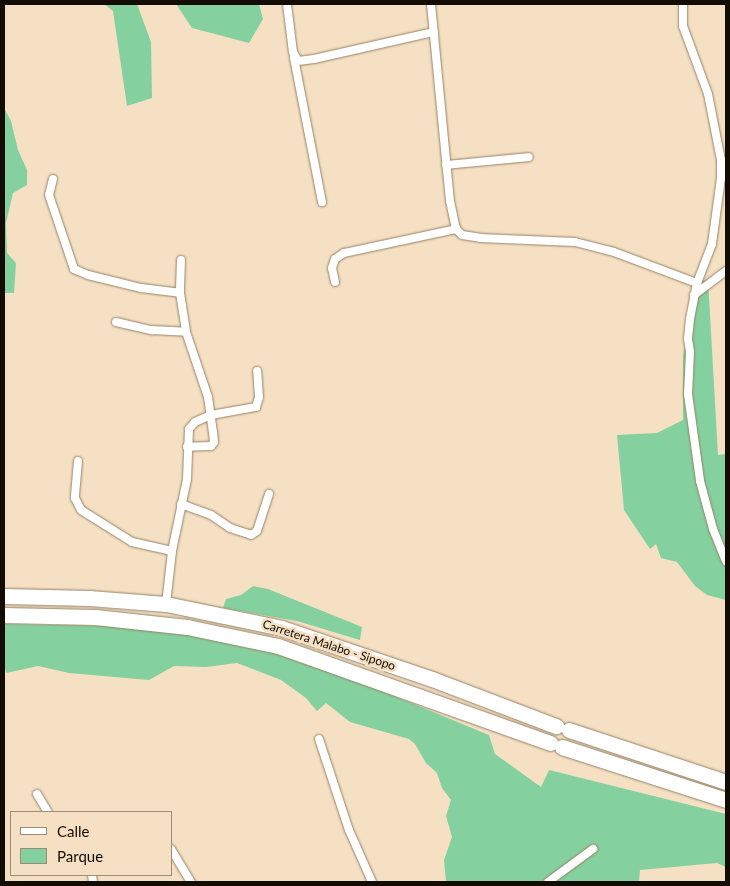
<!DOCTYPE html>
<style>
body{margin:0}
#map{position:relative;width:730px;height:886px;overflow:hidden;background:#f5e0c3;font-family:Lato,sans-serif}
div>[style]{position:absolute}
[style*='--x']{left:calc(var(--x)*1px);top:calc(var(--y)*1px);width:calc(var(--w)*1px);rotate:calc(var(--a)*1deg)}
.green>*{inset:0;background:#84d19f}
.roads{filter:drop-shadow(0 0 1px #968268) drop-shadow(0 0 1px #968268)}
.street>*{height:8px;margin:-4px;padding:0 4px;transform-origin:4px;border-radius:4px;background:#fff}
.highway>*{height:15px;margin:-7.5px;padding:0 7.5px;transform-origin:7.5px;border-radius:7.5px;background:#fff}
span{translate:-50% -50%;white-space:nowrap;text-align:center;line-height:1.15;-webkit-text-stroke:5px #f5e0c3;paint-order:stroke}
.street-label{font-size:12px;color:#130c04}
.frame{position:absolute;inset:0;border:5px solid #130c04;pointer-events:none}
.legend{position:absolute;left:10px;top:811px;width:162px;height:65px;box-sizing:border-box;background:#f5e0c3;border:1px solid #9b8b77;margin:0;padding:6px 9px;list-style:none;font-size:15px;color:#130c04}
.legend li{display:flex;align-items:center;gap:10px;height:25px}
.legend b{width:25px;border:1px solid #9b8b77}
</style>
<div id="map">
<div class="green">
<div style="clip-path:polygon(104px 4px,137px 4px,151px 42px,152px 98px,127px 106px,113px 11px)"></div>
<div style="clip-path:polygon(176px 4px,259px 4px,263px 19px,249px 43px,192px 28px)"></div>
<div style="clip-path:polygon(4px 108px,11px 121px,18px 150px,27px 170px,27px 185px,13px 193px,6px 223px,7px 253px,16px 263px,14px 293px,4px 293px)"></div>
<div style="clip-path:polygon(708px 279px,718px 455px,726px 454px,726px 600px,707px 595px,695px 586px,677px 562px,661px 558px,656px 544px,650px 549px,624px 510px,617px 435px,657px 433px,683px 420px,683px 355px,697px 283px)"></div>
<div style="clip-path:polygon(253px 586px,268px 589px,362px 627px,360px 640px,297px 621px,223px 608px,226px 599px,241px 595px)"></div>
<div style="clip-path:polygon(4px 624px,109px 626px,191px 635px,242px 644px,336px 672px,489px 735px,495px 754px,541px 787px,549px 770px,726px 814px,726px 867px,717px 863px,640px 870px,639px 882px,446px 882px,444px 860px,452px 837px,446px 816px,451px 800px,442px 788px,437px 773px,426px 763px,415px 744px,409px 739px,350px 722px,326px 703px,317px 711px,306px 698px,281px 680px,237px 663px,206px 667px,174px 666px,149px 680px,69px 673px,38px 666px,6px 673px,4px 661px)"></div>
</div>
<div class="roads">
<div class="street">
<div style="--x:287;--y:4;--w:48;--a:82.9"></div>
<div style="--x:293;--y:52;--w:10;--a:61"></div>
<div style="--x:298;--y:61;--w:16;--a:-7"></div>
<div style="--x:314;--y:59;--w:123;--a:-12.7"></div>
<div style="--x:431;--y:4;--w:198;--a:84.5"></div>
<div style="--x:450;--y:201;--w:29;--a:78"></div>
<div style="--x:456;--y:229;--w:8;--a:45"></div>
<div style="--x:462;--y:235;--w:18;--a:9"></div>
<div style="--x:480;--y:238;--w:95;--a:2.4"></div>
<div style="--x:575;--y:242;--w:40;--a:14.4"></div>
<div style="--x:614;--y:252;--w:89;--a:20.5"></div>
<div style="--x:683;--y:4;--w:22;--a:90"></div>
<div style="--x:683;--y:26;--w:72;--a:69.8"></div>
<div style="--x:708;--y:94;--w:67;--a:78.9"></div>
<div style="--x:721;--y:160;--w:18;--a:90"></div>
<div style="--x:721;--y:178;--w:67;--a:97.8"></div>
<div style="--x:712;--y:244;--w:42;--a:111"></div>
<div style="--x:697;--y:283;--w:37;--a:101"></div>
<div style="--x:690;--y:319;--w:20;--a:96"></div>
<div style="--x:688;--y:339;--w:13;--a:81"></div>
<div style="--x:690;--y:352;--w:42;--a:92.7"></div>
<div style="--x:688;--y:394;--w:88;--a:82.1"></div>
<div style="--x:700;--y:481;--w:50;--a:74.8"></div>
<div style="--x:713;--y:529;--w:35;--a:68"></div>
<div style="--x:294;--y:58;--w:147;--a:79"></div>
<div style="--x:446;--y:165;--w:83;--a:-5.5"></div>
<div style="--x:53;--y:179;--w:16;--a:104"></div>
<div style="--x:49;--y:195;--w:78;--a:71.3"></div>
<div style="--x:74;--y:269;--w:15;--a:23"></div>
<div style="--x:88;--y:275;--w:55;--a:13.8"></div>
<div style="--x:141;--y:288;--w:39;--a:7"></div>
<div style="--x:181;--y:260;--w:33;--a:92"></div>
<div style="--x:180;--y:293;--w:39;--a:81"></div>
<div style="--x:186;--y:332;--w:69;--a:71.3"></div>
<div style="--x:208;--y:397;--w:35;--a:82"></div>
<div style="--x:213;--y:432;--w:10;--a:84"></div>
<div style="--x:214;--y:442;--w:5;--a:127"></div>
<div style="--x:211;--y:446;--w:24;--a:178"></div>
<div style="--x:335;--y:282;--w:14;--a:-102"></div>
<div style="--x:332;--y:268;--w:9;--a:-72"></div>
<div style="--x:335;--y:259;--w:11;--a:-34"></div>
<div style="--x:344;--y:253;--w:115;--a:-12.1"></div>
<div style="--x:694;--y:295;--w:40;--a:-37"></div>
<div style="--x:116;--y:322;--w:37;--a:13"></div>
<div style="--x:152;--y:330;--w:34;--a:3"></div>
<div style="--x:78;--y:461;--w:37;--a:95"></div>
<div style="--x:75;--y:498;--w:13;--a:63"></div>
<div style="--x:81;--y:510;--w:60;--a:32.1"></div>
<div style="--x:132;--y:542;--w:41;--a:12.7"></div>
<div style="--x:181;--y:504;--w:32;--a:20"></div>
<div style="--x:211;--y:515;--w:23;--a:34"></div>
<div style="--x:230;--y:528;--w:22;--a:18"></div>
<div style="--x:251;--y:535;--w:7;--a:-34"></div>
<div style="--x:257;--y:531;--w:39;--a:-72"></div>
<div style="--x:166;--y:604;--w:53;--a:-83.5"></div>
<div style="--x:172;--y:551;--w:74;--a:-78.2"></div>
<div style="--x:187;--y:479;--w:50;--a:-87.7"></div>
<div style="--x:189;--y:429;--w:9;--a:-49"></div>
<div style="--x:195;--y:422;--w:17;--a:-24"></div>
<div style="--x:211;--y:415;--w:46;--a:-10.1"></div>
<div style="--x:256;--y:407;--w:10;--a:-73"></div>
<div style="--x:259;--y:397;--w:26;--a:-94"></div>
<div style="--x:319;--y:739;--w:96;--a:71.8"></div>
<div style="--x:349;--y:830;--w:57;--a:66.1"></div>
<div style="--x:37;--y:794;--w:21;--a:59"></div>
<div style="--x:171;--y:849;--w:39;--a:59"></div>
<div style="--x:92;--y:875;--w:7;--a:82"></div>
<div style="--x:548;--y:882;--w:56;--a:-36.3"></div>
</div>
<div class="highway">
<div style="--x:4;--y:596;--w:85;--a:1.3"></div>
<div style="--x:89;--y:598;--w:77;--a:4.5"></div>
<div style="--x:166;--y:604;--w:118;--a:11.7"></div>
<div style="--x:282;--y:628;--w:158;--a:18.8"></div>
<div style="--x:432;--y:679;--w:133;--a:20.8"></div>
<div style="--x:4;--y:615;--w:91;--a:1.3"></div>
<div style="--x:95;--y:617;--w:93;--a:6.2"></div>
<div style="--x:187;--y:627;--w:93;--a:11.8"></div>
<div style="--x:278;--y:646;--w:289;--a:19.6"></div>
<div style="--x:569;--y:730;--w:165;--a:18.3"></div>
<div style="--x:562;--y:747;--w:172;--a:17.9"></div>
</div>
</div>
<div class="street-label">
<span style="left:329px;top:645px;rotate:18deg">Carretera Malabo - Sipopo</span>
</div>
<div class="frame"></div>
<ul class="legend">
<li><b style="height:6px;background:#fff"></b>Calle</li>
<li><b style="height:14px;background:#84d19f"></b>Parque</li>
</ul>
</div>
